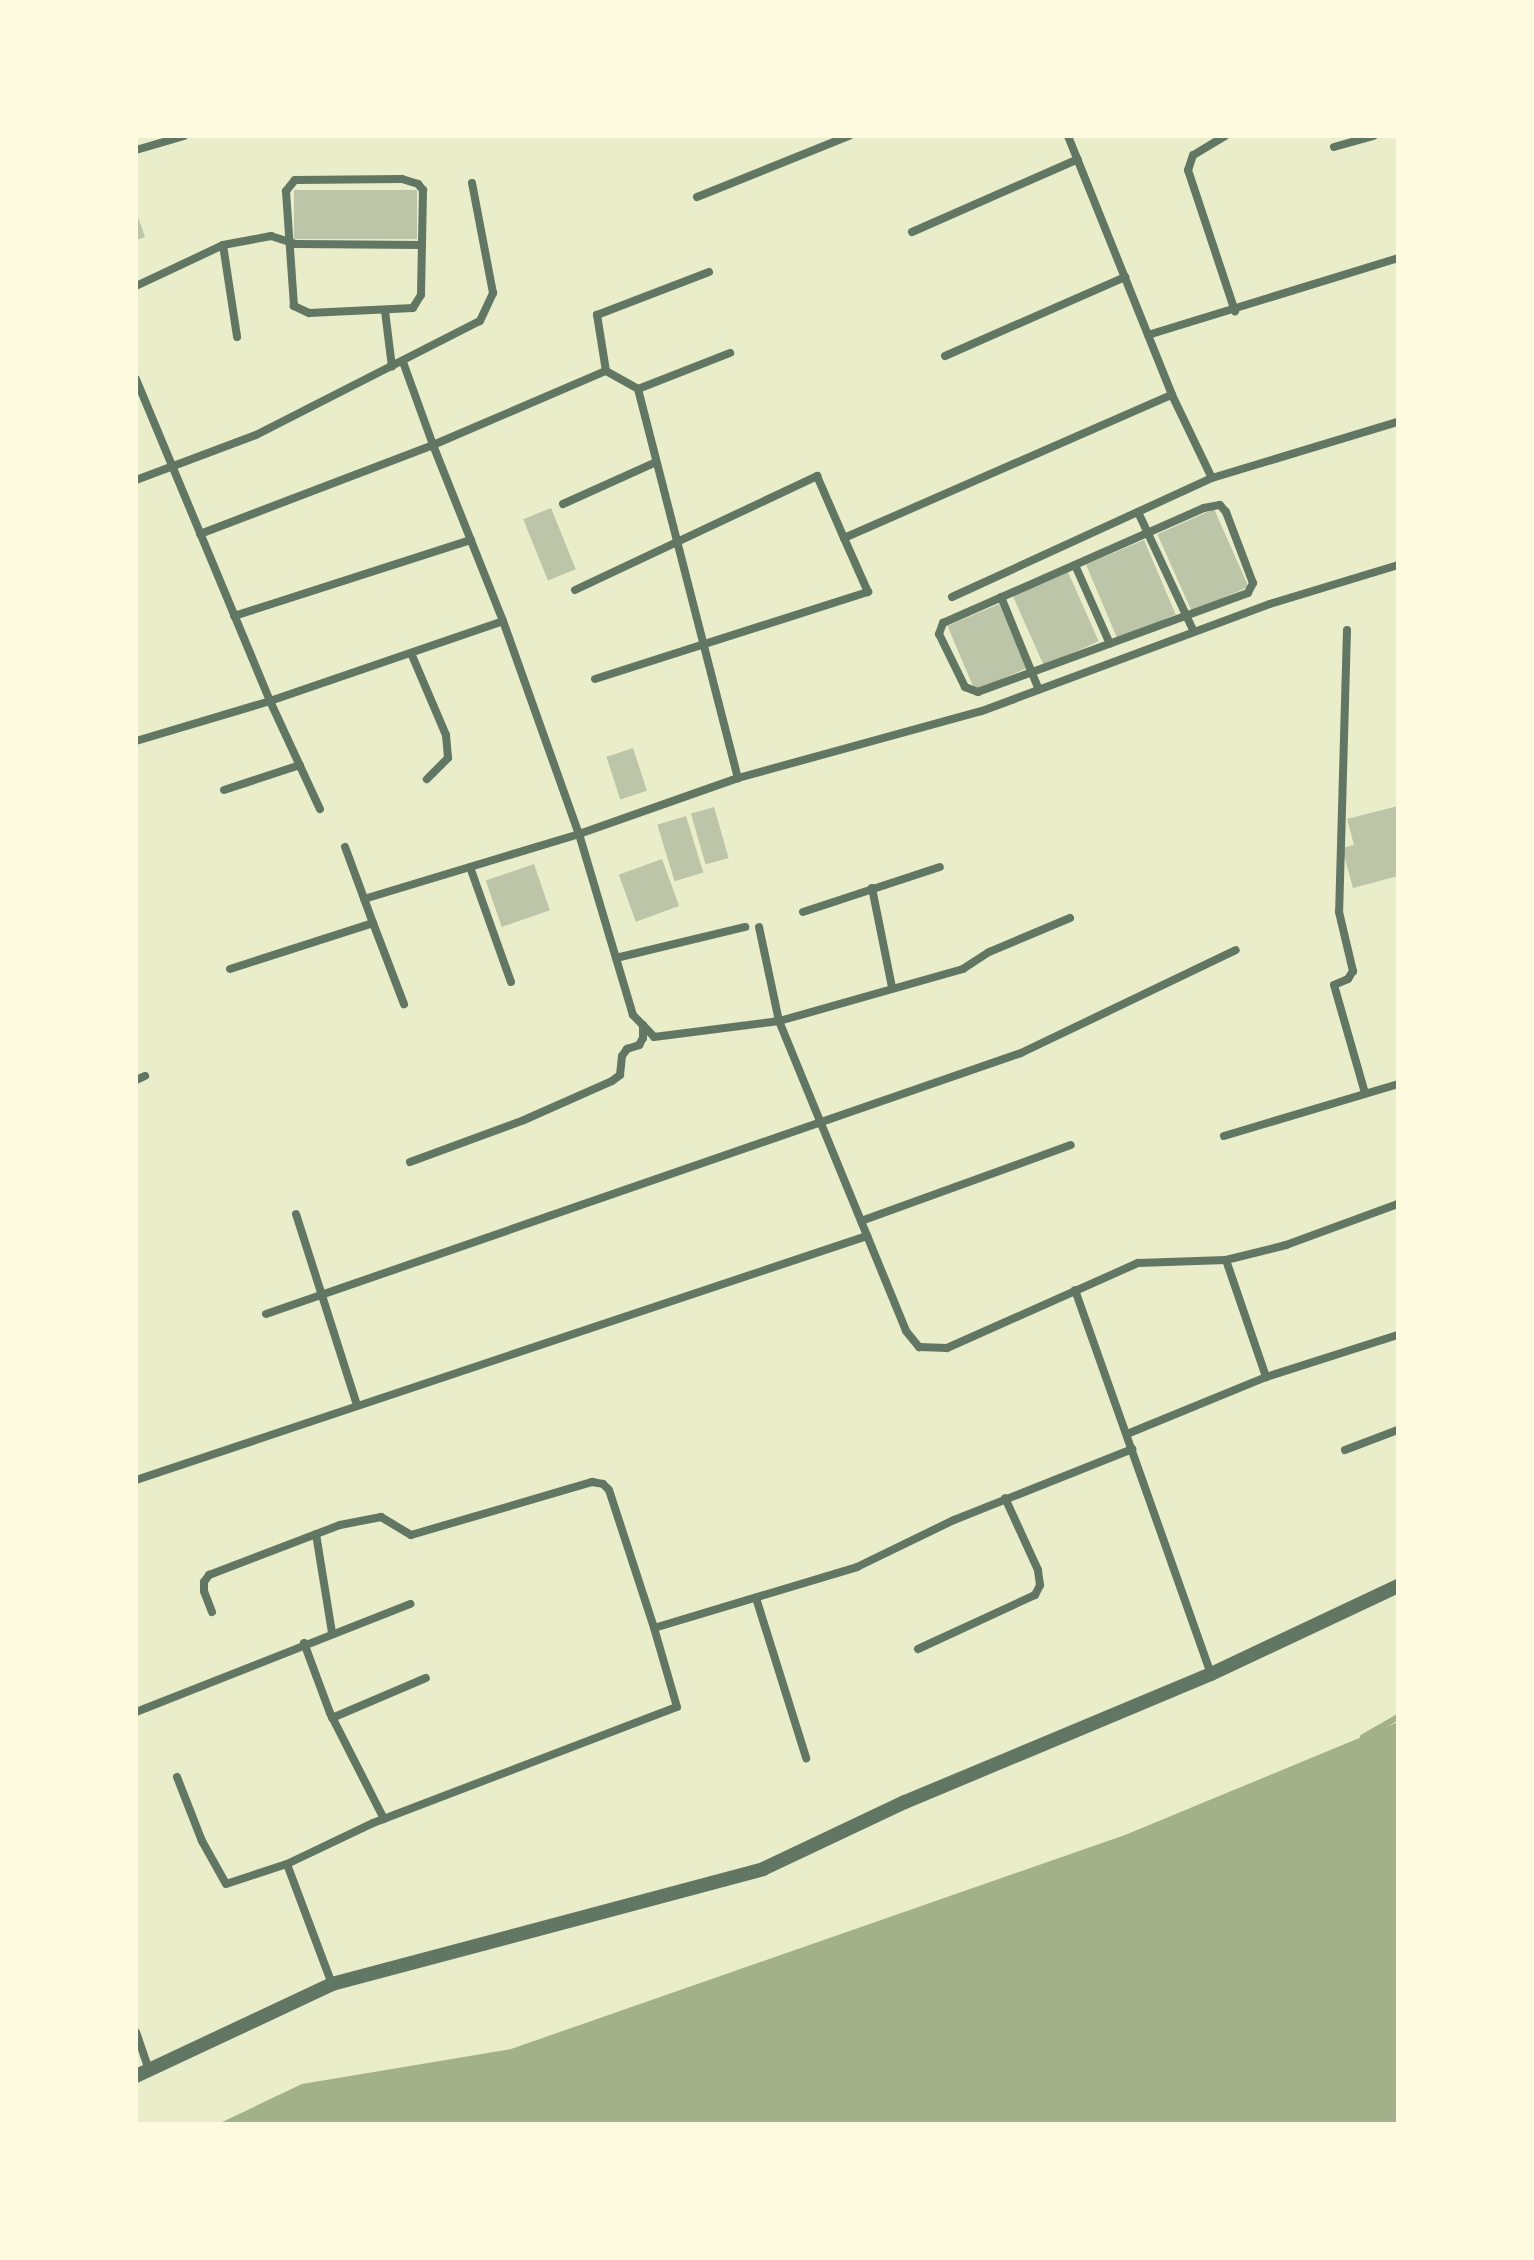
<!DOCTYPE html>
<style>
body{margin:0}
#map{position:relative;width:1534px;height:2260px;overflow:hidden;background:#e9edc9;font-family:Helvetica,sans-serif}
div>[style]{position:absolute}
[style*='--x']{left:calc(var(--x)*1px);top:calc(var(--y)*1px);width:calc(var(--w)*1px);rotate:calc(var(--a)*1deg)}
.water>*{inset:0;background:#a3b18a}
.stream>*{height:6px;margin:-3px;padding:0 3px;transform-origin:3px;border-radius:3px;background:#a3b18a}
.building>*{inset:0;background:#bcc5a7;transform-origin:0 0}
.minor>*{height:8px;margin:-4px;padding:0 4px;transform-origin:4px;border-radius:4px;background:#617663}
.tertiary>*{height:14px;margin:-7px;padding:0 7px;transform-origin:7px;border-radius:7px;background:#617663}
span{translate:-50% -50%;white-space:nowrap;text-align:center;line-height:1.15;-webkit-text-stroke:7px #fefae0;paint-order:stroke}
.frame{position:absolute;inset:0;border:138px solid #fefae0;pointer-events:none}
</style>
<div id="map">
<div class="water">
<div style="clip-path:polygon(1398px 1722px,1398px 2124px,218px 2124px,302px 2084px,511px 2049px,1125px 1835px)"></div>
</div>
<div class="stream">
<div style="--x:1363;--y:1737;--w:40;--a:-29.7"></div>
</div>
<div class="building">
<div style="left:417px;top:190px;width:49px;height:123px;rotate:90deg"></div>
<div style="clip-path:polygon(136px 211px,145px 237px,136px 240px)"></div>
<div style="left:551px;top:508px;width:66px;height:30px;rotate:68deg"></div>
<div style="left:1214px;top:509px;width:85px;height:62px;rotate:66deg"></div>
<div style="left:1144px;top:540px;width:81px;height:63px;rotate:67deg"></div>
<div style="left:1067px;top:570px;width:78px;height:60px;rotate:66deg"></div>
<div style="left:999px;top:604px;width:70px;height:56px;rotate:67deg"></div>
<div style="left:633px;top:748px;width:45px;height:28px;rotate:72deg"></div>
<div style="clip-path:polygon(1398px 806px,1398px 876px,1353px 888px,1342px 848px,1354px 845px,1347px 819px)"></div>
<div style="left:714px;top:807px;width:53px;height:24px;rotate:74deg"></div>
<div style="left:686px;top:816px;width:59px;height:30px;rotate:73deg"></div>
<div style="left:662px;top:859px;width:50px;height:46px;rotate:70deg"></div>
<div style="left:534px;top:864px;width:49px;height:51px;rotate:71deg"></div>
</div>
<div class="minor">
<div style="--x:1068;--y:136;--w:279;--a:68.1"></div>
<div style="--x:1172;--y:395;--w:92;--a:64.3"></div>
<div style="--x:1225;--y:136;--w:37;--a:149"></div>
<div style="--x:1193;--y:155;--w:16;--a:108"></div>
<div style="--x:1188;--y:170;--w:149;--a:71.6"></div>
<div style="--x:1334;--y:147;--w:41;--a:-15.8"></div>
<div style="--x:136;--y:150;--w:50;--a:-16.3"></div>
<div style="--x:295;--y:180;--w:107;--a:-0.5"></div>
<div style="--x:402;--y:179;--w:17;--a:17"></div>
<div style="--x:418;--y:184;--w:8;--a:50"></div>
<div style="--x:423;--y:190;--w:105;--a:91.1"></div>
<div style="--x:421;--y:295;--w:15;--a:122"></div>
<div style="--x:413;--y:308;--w:104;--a:177.2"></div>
<div style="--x:309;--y:313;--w:17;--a:-155"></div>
<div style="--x:294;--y:306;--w:115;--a:-94"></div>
<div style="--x:286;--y:191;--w:14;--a:-51"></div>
<div style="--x:697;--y:197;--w:164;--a:-21.9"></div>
<div style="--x:912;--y:232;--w:181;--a:-23.7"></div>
<div style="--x:223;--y:245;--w:93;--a:81.3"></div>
<div style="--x:136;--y:286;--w:96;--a:-25.2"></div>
<div style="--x:223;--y:245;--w:49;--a:-10.6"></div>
<div style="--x:271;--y:236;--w:26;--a:18"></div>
<div style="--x:296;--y:244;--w:126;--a:0.5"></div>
<div style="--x:385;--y:311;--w:56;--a:82.9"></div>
<div style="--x:1148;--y:335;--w:262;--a:-17.1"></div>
<div style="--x:945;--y:356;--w:197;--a:-23.7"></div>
<div style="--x:403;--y:362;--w:88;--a:70.1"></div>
<div style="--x:433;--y:445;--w:188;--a:-23.2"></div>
<div style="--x:606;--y:371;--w:37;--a:29"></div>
<div style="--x:638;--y:389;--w:402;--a:75.6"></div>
<div style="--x:606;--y:371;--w:57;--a:-99.1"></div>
<div style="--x:597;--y:315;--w:120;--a:-21"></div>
<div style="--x:136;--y:379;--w:349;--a:67.4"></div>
<div style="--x:270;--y:701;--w:119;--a:65.2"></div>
<div style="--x:638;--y:389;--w:99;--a:-21.4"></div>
<div style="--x:136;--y:480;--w:128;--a:-20.6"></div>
<div style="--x:256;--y:435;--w:251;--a:-27"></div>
<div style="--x:480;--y:321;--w:31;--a:-65"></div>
<div style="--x:493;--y:293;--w:112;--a:-100.8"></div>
<div style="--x:563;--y:504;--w:102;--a:-24.3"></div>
<div style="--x:1220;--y:505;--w:9;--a:49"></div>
<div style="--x:1226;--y:512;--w:76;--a:69.2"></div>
<div style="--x:1253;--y:583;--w:11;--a:117"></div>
<div style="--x:1248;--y:593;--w:288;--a:159.9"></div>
<div style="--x:978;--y:692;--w:14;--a:-159"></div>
<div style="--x:965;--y:687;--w:59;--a:-116.1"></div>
<div style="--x:939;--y:634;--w:12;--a:-70"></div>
<div style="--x:943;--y:623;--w:285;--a:-23.8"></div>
<div style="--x:1204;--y:508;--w:16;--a:-11"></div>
<div style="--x:1138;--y:512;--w:132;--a:65"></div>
<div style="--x:200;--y:534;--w:249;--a:-20.9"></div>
<div style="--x:433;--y:445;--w:189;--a:68.3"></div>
<div style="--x:503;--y:621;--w:226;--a:70.4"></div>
<div style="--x:579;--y:834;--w:189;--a:73.4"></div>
<div style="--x:633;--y:1015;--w:30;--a:46"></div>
<div style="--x:654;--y:1037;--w:126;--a:-7.3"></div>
<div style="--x:779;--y:1021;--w:96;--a:-102"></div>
<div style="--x:1075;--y:565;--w:86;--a:66.1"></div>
<div style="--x:575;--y:590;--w:268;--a:-25.2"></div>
<div style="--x:817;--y:476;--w:68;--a:66.5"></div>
<div style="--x:844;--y:538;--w:358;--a:-23.6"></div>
<div style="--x:952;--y:597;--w:286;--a:-24.6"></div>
<div style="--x:1212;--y:478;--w:194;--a:-16.8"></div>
<div style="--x:1001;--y:597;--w:100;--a:67.8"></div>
<div style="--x:234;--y:616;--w:249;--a:-17.8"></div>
<div style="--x:1347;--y:630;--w:282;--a:91.6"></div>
<div style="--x:1339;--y:912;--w:61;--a:76.7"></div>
<div style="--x:1353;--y:971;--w:9;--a:122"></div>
<div style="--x:1348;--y:979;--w:15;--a:157"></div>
<div style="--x:1334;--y:985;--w:112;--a:74"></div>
<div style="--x:411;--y:653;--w:89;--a:66.9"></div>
<div style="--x:446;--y:735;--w:23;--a:85"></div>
<div style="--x:448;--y:758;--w:30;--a:135"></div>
<div style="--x:595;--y:679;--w:287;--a:-17.7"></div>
<div style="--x:868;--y:592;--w:59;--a:-114"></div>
<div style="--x:136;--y:741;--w:140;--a:-16.6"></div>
<div style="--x:270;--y:701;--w:246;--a:-18.9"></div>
<div style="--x:224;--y:790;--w:80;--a:-18.2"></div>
<div style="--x:470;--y:867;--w:122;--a:70.4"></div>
<div style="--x:872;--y:888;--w:101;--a:78.6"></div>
<div style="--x:364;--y:899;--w:225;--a:-16.8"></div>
<div style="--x:579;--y:834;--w:169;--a:-19.4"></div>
<div style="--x:738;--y:778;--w:253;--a:-15.4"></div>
<div style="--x:982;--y:711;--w:307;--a:-20.4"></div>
<div style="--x:1270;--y:604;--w:134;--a:-16.9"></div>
<div style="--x:803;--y:912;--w:144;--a:-18.2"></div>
<div style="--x:1070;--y:918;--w:88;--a:157.2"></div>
<div style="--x:989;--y:952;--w:31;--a:147"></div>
<div style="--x:963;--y:969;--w:191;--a:164.2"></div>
<div style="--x:779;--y:1021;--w:335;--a:67.7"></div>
<div style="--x:906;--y:1331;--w:21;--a:51"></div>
<div style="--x:919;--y:1347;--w:28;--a:2"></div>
<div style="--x:947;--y:1348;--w:209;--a:-24"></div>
<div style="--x:1138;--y:1263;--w:88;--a:-2"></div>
<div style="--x:1226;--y:1260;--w:62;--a:-14"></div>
<div style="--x:1286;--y:1245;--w:119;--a:-20.1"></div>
<div style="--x:373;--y:923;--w:87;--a:69.1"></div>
<div style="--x:616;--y:958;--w:133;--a:-13.5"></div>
<div style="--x:230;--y:969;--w:150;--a:-17.8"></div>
<div style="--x:373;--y:923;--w:81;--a:-110.2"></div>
<div style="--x:136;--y:1080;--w:10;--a:-24"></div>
<div style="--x:1224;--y:1136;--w:182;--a:-16.6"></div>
<div style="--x:410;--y:1162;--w:121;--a:-20.2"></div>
<div style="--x:524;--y:1120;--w:96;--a:-23.9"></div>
<div style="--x:612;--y:1081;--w:10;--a:-37"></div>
<div style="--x:620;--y:1075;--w:19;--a:-84"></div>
<div style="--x:622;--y:1056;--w:9;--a:-54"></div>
<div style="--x:627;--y:1049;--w:13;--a:-18"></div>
<div style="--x:639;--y:1045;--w:8;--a:-60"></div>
<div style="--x:643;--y:1038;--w:13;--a:-90"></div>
<div style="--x:296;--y:1214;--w:201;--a:72.3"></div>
<div style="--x:861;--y:1221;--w:223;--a:-19.9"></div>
<div style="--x:1226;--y:1260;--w:124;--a:71.1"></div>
<div style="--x:1075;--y:1290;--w:407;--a:70.5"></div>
<div style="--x:266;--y:1314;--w:799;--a:-19.07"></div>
<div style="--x:1021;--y:1053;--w:238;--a:-25.6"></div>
<div style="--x:1127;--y:1434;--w:150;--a:-22.3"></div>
<div style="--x:1266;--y:1377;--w:139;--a:-17.7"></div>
<div style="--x:1345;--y:1450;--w:57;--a:-20.7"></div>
<div style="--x:136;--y:1480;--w:771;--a:-18.46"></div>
<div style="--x:316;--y:1534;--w:100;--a:80.8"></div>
<div style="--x:756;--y:1598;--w:168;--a:72.6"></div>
<div style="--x:212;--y:1612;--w:22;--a:-111"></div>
<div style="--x:204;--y:1591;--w:9;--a:-90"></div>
<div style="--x:204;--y:1582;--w:9;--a:-54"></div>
<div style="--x:209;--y:1575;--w:140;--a:-20.9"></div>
<div style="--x:340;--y:1525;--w:42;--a:-11"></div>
<div style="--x:381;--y:1517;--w:35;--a:31"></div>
<div style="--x:411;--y:1535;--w:189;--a:-16.3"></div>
<div style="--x:592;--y:1482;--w:11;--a:10"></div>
<div style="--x:603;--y:1484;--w:8;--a:45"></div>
<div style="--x:609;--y:1490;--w:145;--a:71.9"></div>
<div style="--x:304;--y:1643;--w:75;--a:69.6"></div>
<div style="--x:330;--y:1713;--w:119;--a:63"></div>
<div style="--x:918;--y:1649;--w:129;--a:-24.8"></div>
<div style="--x:1035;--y:1595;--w:11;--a:-63"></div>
<div style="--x:1040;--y:1585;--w:15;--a:-98"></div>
<div style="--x:1038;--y:1570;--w:79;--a:-114.6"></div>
<div style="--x:136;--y:1712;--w:295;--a:-21.5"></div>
<div style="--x:332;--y:1718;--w:102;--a:-23.1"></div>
<div style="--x:177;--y:1777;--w:69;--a:68.7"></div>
<div style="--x:202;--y:1841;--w:49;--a:60.8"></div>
<div style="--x:226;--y:1884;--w:64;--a:-18.2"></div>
<div style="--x:332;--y:1984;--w:128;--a:-110.6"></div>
<div style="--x:287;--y:1864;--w:95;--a:-25.5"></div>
<div style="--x:373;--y:1823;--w:325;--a:-20.9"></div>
<div style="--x:677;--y:1707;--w:82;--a:-106.2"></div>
<div style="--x:654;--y:1628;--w:212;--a:-16.7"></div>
<div style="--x:857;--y:1567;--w:108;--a:-25.9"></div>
<div style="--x:954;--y:1520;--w:192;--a:-21.7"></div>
<div style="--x:136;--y:2032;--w:40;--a:71.1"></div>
</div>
<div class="tertiary">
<div style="--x:136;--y:2076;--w:217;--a:-25.1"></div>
<div style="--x:332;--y:1984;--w:446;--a:-14.9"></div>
<div style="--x:763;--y:1869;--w:157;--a:-25.3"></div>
<div style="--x:905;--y:1802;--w:332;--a:-22.7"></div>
<div style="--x:1211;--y:1674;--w:207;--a:-25.2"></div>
</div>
<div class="frame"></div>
</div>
